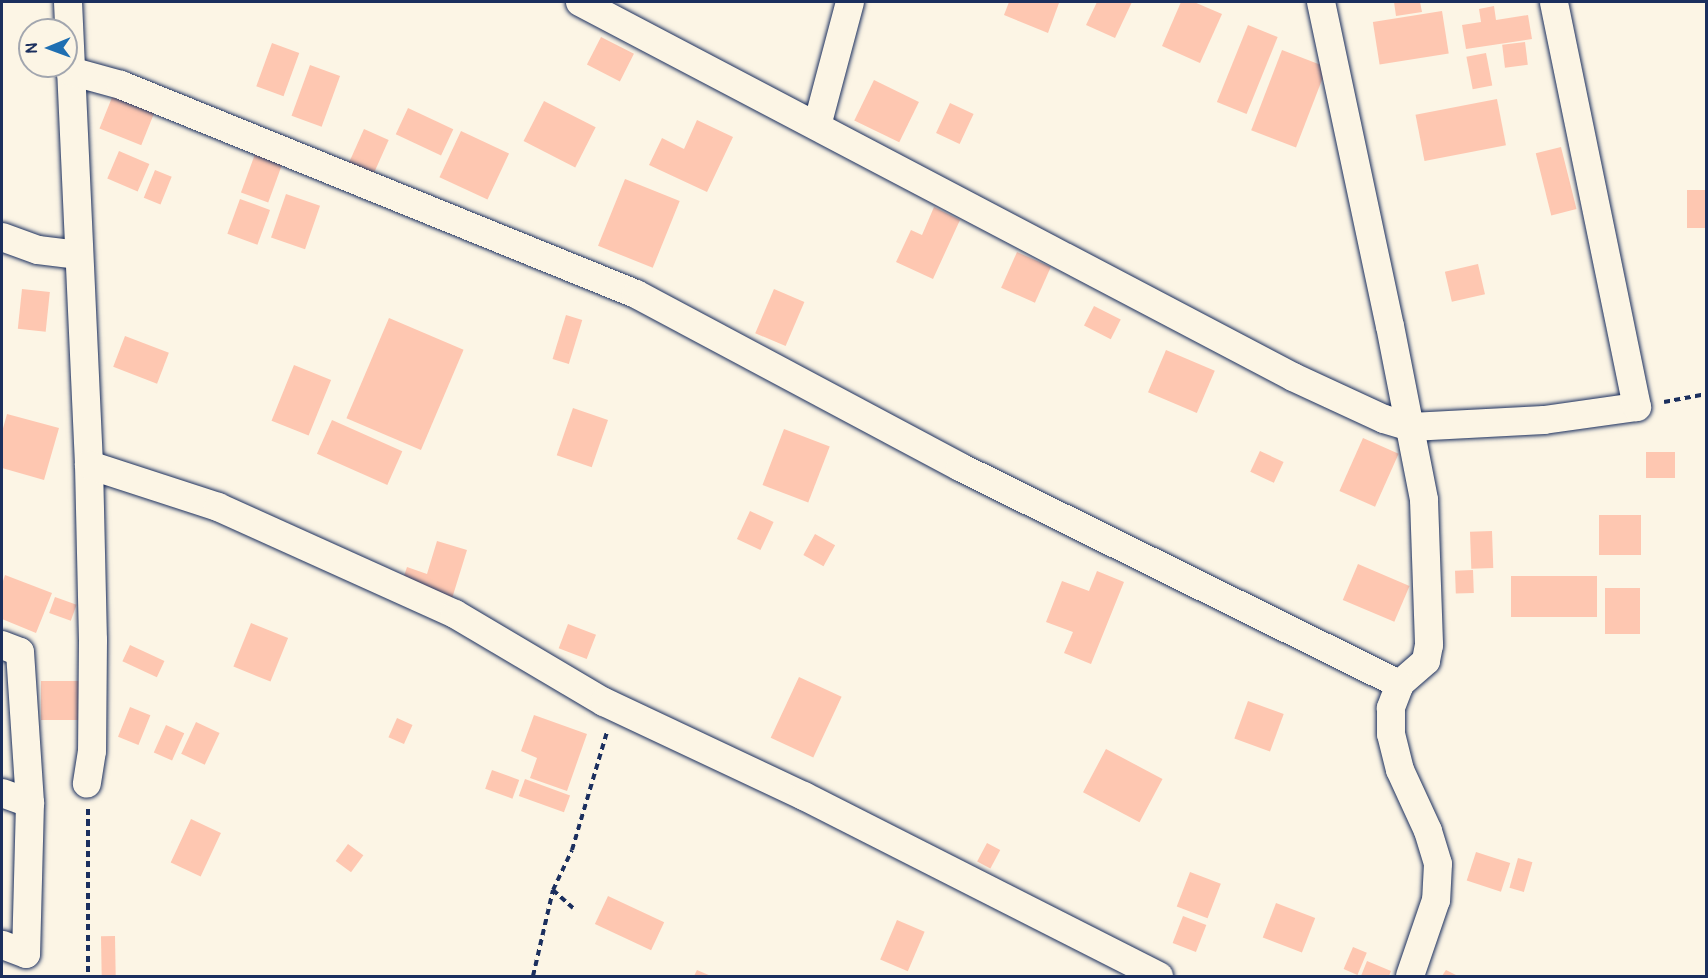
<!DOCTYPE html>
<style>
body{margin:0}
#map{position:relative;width:1708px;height:978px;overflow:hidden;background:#fcf5e5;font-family:Pangolin,sans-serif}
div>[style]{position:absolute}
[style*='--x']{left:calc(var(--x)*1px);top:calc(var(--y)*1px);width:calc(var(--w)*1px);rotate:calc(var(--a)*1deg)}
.building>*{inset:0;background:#fec7b1;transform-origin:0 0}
.path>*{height:4px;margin-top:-2px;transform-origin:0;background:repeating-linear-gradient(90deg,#1b2f5e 0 6px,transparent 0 10.5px)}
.roads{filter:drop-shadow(0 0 2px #1b2f5e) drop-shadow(0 0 2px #1b2f5e)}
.minor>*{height:28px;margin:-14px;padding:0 14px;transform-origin:14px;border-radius:14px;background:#fcf5e5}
span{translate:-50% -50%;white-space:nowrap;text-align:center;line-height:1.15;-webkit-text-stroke:5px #fcf5e5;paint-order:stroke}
.frame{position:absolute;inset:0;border:3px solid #1b2f5e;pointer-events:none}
.north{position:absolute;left:18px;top:18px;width:60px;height:60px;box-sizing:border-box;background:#fcf5e5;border:2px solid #a2a6af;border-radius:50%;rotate:269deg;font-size:16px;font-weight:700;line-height:24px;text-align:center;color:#1b2f5e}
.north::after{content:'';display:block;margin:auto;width:21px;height:27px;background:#1f6fb2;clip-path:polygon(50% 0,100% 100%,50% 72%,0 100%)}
</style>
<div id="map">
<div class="building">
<div style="clip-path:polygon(1009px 2px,1055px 2px,1059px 3px,1048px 33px,1004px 15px)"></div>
<div style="clip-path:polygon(1097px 2px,1132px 2px,1115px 38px,1086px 25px)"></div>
<div style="clip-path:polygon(1181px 2px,1194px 2px,1222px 14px,1200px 63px,1162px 46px)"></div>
<div style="clip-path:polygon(1394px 2px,1420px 2px,1422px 12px,1396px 16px)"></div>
<div style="clip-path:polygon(1494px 6px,1496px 20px,1528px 15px,1532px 39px,1466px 49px,1462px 25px,1481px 22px,1479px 9px)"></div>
<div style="left:1442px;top:11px;width:43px;height:70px;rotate:81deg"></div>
<div style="left:1248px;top:25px;width:32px;height:83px;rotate:22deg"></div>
<div style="left:601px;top:37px;width:37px;height:31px;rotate:27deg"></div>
<div style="left:1525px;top:42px;width:23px;height:23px;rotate:83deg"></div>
<div style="left:272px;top:43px;width:29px;height:46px;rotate:20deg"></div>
<div style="left:1282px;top:50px;width:48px;height:86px;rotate:21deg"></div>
<div style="left:1486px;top:53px;width:33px;height:20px;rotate:79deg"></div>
<div style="left:310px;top:65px;width:32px;height:54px;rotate:20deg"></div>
<div style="left:874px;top:80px;width:50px;height:45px;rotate:26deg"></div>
<div style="left:113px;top:95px;width:45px;height:36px;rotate:22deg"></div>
<div style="left:1497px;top:99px;width:47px;height:83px;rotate:79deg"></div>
<div style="left:544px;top:101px;width:58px;height:45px;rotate:27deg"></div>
<div style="left:950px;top:103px;width:26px;height:33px;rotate:25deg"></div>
<div style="left:408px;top:108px;width:50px;height:29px;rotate:25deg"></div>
<div style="clip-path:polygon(697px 120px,733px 137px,707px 192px,649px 165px,662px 138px,684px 149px)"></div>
<div style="left:364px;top:129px;width:27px;height:38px;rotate:24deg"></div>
<div style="left:461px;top:131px;width:53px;height:51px;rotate:25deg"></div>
<div style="left:1561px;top:147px;width:64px;height:26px;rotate:76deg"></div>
<div style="left:119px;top:151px;width:33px;height:30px;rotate:23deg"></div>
<div style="left:255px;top:154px;width:29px;height:41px;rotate:20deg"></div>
<div style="left:155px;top:170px;width:18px;height:30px;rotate:22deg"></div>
<div style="left:625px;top:179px;width:59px;height:72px;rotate:22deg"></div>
<div style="left:1687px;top:190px;width:19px;height:38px"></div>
<div style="left:286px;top:194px;width:36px;height:46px;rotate:19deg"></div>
<div style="left:240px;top:199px;width:32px;height:37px;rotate:20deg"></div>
<div style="clip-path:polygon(934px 207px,960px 220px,933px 279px,896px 262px,911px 230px,922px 235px)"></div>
<div style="left:1017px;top:252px;width:37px;height:39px;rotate:24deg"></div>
<div style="left:1478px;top:264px;width:31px;height:34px;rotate:77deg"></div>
<div style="left:22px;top:289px;width:28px;height:40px;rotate:6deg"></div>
<div style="left:774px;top:289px;width:33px;height:48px;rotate:23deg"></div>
<div style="left:1094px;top:306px;width:30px;height:22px;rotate:27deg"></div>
<div style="left:566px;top:315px;width:17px;height:46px;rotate:17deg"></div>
<div style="left:389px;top:318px;width:81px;height:109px;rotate:23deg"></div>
<div style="left:125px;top:336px;width:47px;height:33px;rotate:21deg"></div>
<div style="left:1166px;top:350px;width:53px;height:46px;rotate:23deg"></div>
<div style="left:294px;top:365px;width:40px;height:60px;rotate:22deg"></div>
<div style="left:573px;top:408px;width:37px;height:50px;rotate:19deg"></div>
<div style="clip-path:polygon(7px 414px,59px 428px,44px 480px,2px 468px,2px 432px)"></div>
<div style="left:332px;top:420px;width:77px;height:37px;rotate:24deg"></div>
<div style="left:784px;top:429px;width:49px;height:60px;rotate:21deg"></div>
<div style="left:1363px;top:438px;width:39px;height:58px;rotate:24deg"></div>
<div style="left:1260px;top:451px;width:26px;height:23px;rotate:25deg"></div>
<div style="left:1646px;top:452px;width:29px;height:26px"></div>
<div style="left:750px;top:511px;width:26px;height:31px;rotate:25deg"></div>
<div style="left:1599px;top:515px;width:42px;height:40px"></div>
<div style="left:1492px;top:531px;width:37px;height:22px;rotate:88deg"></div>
<div style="left:815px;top:534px;width:23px;height:24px;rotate:29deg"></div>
<div style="clip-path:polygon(437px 541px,467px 550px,450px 605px,400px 588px,407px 567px,427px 574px)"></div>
<div style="left:1358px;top:564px;width:56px;height:39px;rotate:23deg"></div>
<div style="left:1473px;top:570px;width:23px;height:18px;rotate:88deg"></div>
<div style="clip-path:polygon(1097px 571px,1124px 582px,1091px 664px,1064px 653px,1073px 632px,1046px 622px,1062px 581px,1089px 591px)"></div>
<div style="clip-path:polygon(5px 575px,52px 593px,36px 633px,2px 619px,2px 584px)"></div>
<div style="left:1511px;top:576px;width:86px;height:41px"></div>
<div style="left:1640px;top:588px;width:46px;height:35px;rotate:90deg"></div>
<div style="left:55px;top:597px;width:23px;height:17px;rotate:20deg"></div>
<div style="left:251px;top:623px;width:40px;height:47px;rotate:22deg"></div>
<div style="left:568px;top:624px;width:30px;height:26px;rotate:21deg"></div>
<div style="left:130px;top:645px;width:38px;height:18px;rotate:25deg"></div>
<div style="left:799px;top:677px;width:47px;height:67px;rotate:25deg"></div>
<div style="left:41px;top:681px;width:48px;height:39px"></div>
<div style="left:1248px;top:701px;width:38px;height:40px;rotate:20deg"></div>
<div style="left:130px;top:707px;width:22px;height:32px;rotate:22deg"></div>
<div style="clip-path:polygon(534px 715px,587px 734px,567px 791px,530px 778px,537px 758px,521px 751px)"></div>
<div style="left:397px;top:718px;width:17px;height:21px;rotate:24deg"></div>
<div style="left:196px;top:722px;width:26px;height:35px;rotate:25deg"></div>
<div style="left:166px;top:725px;width:20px;height:30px;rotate:24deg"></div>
<div style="left:1106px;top:749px;width:64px;height:49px;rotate:28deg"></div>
<div style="left:492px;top:770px;width:29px;height:20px;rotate:20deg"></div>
<div style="left:525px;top:779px;width:48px;height:18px;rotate:20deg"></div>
<div style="left:191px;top:819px;width:33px;height:48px;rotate:25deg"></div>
<div style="left:987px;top:843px;width:15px;height:21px;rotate:28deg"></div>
<div style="left:348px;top:844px;width:19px;height:21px;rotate:36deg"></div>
<div style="left:1476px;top:852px;width:36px;height:30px;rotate:18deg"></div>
<div style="left:1518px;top:858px;width:15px;height:31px;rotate:16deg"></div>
<div style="left:1190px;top:872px;width:33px;height:37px;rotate:21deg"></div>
<div style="left:608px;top:896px;width:62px;height:31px;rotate:25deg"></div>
<div style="left:1276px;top:903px;width:42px;height:37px;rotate:21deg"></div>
<div style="left:1183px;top:916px;width:25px;height:29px;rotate:21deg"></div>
<div style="left:897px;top:920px;width:30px;height:43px;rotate:23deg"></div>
<div style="left:115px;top:936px;width:39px;height:14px;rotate:89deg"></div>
<div style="left:1353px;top:947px;width:15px;height:24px;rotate:23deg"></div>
<div style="clip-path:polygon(1367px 961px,1391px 971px,1389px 976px,1361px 976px)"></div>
<div style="clip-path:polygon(697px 970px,711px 976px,694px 976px)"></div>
<div style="clip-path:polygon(1446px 970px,1458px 976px,1442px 976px)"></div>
</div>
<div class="path">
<div style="--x:1664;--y:402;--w:43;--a:-10.8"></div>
<div style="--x:88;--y:809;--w:167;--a:90"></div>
<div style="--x:573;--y:908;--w:27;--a:-138"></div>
<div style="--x:553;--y:890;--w:44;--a:-64.6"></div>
<div style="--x:572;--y:850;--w:123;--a:-73.5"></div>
<div style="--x:533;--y:976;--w:88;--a:-76.9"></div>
</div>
<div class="roads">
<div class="minor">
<div style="--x:68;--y:2;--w:463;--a:87.4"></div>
<div style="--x:89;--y:465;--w:175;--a:88.7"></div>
<div style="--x:93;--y:640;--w:111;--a:90.5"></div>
<div style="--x:92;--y:751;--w:33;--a:99"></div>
<div style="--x:580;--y:2;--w:806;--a:27.74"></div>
<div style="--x:1293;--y:377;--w:100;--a:24.8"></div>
<div style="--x:1384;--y:419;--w:28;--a:17"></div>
<div style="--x:1411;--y:427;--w:133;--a:-3"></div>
<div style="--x:1544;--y:420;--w:94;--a:-8"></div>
<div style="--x:1637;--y:407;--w:413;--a:-101.6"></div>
<div style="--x:1321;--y:2;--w:331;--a:78"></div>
<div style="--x:1390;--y:326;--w:177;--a:78.9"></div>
<div style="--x:1424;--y:500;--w:145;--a:88"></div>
<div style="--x:1429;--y:645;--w:16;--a:101"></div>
<div style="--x:1426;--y:661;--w:35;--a:139"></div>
<div style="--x:1400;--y:684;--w:26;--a:111"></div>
<div style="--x:1391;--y:708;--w:26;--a:90"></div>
<div style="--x:1391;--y:734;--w:37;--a:76"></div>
<div style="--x:1400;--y:770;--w:67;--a:65.3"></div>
<div style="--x:1428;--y:831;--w:34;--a:73"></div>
<div style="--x:1438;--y:864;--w:36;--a:93"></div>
<div style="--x:1436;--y:900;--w:80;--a:108.9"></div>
<div style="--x:70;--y:71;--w:53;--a:15.4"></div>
<div style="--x:121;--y:85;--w:556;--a:22.09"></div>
<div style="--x:636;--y:294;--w:367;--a:28.1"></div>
<div style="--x:960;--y:467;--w:491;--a:26.3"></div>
<div style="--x:817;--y:126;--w:128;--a:-75.1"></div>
<div style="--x:2;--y:237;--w:38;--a:20"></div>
<div style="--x:38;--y:250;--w:39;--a:7"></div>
<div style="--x:89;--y:465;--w:136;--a:18"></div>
<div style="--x:218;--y:507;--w:260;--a:24.3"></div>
<div style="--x:455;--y:614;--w:173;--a:30.6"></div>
<div style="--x:604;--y:702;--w:221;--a:25.2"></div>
<div style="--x:804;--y:796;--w:398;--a:26.9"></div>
<div style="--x:2;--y:645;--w:19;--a:21"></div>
<div style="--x:20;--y:652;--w:151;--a:86.2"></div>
<div style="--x:30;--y:803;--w:151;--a:91.5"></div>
<div style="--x:26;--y:954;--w:26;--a:-159"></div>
<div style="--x:2;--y:793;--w:30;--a:20"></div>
</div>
</div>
<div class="frame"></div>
<div class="north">N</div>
</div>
